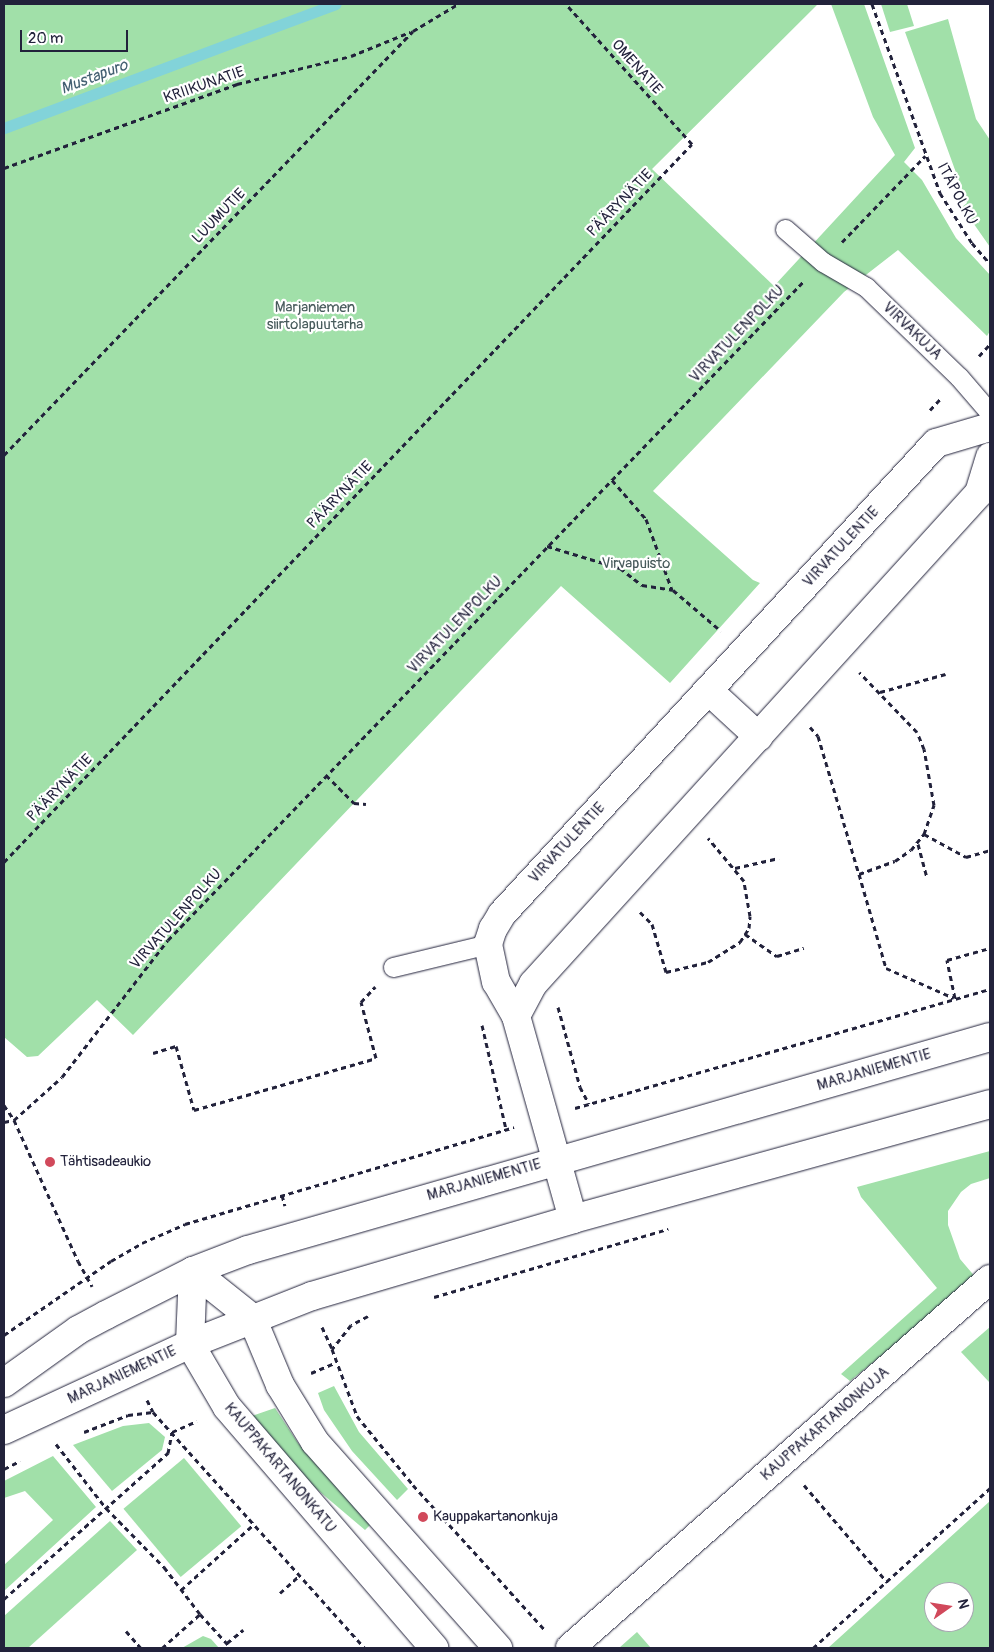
<!DOCTYPE html>
<meta charset="utf-8">
<style>
body{margin:0}
#map{position:relative;width:994px;height:1652px;overflow:hidden;background:#fff;font-family:Pangolin,sans-serif}
div>[style]{position:absolute}
[style*='--x']{left:calc(var(--x)*1px);top:calc(var(--y)*1px);width:calc(var(--w)*1px);rotate:calc(var(--a)*1deg)}
.green>*{inset:0;background:#a1e0a9;transform-origin:0 0}
.stream>*{height:11px;margin:-5.5px;padding:0 5.5px;transform-origin:5.5px;border-radius:5.5px;background:#82d3d9}
.path>*{height:3px;margin-top:-1.5px;transform-origin:0;background:repeating-linear-gradient(90deg,#22223b 0 5px,transparent 0 9px)}
.roads{filter:drop-shadow(0 0 1px #22223b) drop-shadow(0 0 1px #22223b)}
.lane>*{height:19px;margin:-9.5px;padding:0 9.5px;transform-origin:9.5px;border-radius:9.5px;background:#fff}
.street>*{height:28px;margin:-14px;padding:0 14px;transform-origin:14px;border-radius:14px;background:#fff}
.secondary>*{height:28px;margin:-14px;padding:0 14px;transform-origin:14px;border-radius:14px;background:#fff}
.dots>*{width:14px;height:14px;translate:-50% -50%;box-sizing:border-box;border:2px solid #fff;border-radius:50%}
span{translate:-50% -50%;white-space:nowrap;text-align:center;line-height:1.15;-webkit-text-stroke:4.5px #fff;paint-order:stroke}
.street-label{font-size:15px;color:#22223b}
.park-label{font-size:15px;color:#485b5c}
.poi-label{font-size:15px;color:#22223b}
.left{translate:0 -50%;text-align:left}
.water-label{font-size:16px;color:#446072;font-style:italic}
.frame{position:absolute;inset:0;border:5px solid #22223b;pointer-events:none}
.north{position:absolute;left:924px;top:1582px;width:50px;height:50px;box-sizing:border-box;background:#fff;border:1px solid #a7a7b1;border-radius:50%;rotate:77deg;font-size:14px;font-weight:700;line-height:20px;text-align:center;color:#22223b}
.north::after{content:'';display:block;margin:auto;width:18px;height:22px;background:#d1495b;clip-path:polygon(50% 0,100% 100%,50% 72%,0 100%)}
.scale{position:absolute;left:20px;top:30px;width:108px;height:22px;box-sizing:border-box;border:2px solid #22223b;border-top:0;padding-left:6px;font-size:15px;line-height:18px;white-space:nowrap;color:#22223b;-webkit-text-stroke:4px #fff;paint-order:stroke}
</style>
<div id="map">
<div class="green">
<div style="clip-path:polygon(4px 4px,818px 4px,652px 169px,774px 286px,895px 155px,873px 117px,831px 4px,864px 4px,915px 148px,904px 162px,922px 180px,956px 238px,990px 275px,990px 331px,987px 336px,898px 250px,844px 292px,653px 491px,753px 580px,760px 583px,670px 683px,561px 586px,133px 1035px,97px 1000px,38px 1056px,27px 1057px,4px 1037px)"></div>
<div style="clip-path:polygon(881px 4px,907px 4px,914px 26px,890px 32px)"></div>
<div style="clip-path:polygon(948px 19px,976px 119px,990px 140px,990px 247px,962px 207px,967px 203px,905px 32px)"></div>
<div style="clip-path:polygon(990px 1151px,990px 1178px,971px 1184px,961px 1192px,948px 1211px,948px 1225px,960px 1259px,977px 1279px,850px 1381px,841px 1374px,937px 1288px,861px 1197px,857px 1187px)"></div>
<div style="clip-path:polygon(990px 1327px,990px 1383px,961px 1352px)"></div>
<div style="clip-path:polygon(334px 1386px,359px 1432px,408px 1489px,397px 1500px,352px 1451px,324px 1410px,318px 1393px)"></div>
<div style="clip-path:polygon(275px 1408px,298px 1443px,370px 1525px,365px 1530px,313px 1486px,252px 1416px)"></div>
<div style="clip-path:polygon(149px 1423px,165px 1437px,162px 1450px,112px 1491px,73px 1445px,123px 1426px)"></div>
<div style="clip-path:polygon(53px 1456px,96px 1507px,4px 1591px,4px 1565px,53px 1520px,25px 1491px,4px 1498px,4px 1481px)"></div>
<div style="left:184px;top:1458px;width:89px;height:79px;rotate:50deg"></div>
<div style="clip-path:polygon(evenodd,990px 1501px,990px 1648px,828px 1648px,990px 1501px,934px 1592px,964px 1592px,964px 1622px,934px 1622px,934px 1592px)"></div>
<div style="clip-path:polygon(110px 1521px,137px 1550px,28px 1648px,4px 1648px,4px 1616px)"></div>
<div style="clip-path:polygon(637px 1632px,651px 1648px,619px 1648px)"></div>
<div style="clip-path:polygon(203px 1636px,211px 1639px,219px 1648px,182px 1648px)"></div>
</div>
<div class="stream">
<div style="--x:4;--y:128;--w:354;--a:-20.5"></div>
</div>
<div class="path">
<div style="--x:872;--y:4;--w:201;--a:70.2"></div>
<div style="--x:940;--y:193;--w:59;--a:57.4"></div>
<div style="--x:972;--y:243;--w:28;--a:49"></div>
<div style="--x:4;--y:168;--w:248;--a:-19.8"></div>
<div style="--x:237;--y:84;--w:117;--a:-13.8"></div>
<div style="--x:351;--y:56;--w:64;--a:-22.1"></div>
<div style="--x:842;--y:242;--w:120;--a:-46"></div>
<div style="--x:979;--y:356;--w:16;--a:-47"></div>
<div style="--x:930;--y:410;--w:16;--a:-47"></div>
<div style="--x:4;--y:455;--w:589;--a:-46.03"></div>
<div style="--x:413;--y:31;--w:52;--a:-31"></div>
<div style="--x:612;--y:480;--w:52;--a:48.9"></div>
<div style="--x:646;--y:519;--w:76;--a:69.9"></div>
<div style="--x:547;--y:546;--w:76;--a:16.8"></div>
<div style="--x:620;--y:568;--w:28;--a:38"></div>
<div style="--x:642;--y:585;--w:31;--a:9"></div>
<div style="--x:673;--y:590;--w:63;--a:40.5"></div>
<div style="--x:880;--y:692;--w:68;--a:-15.3"></div>
<div style="--x:810;--y:727;--w:12;--a:48"></div>
<div style="--x:818;--y:736;--w:144;--a:73.5"></div>
<div style="--x:859;--y:874;--w:38;--a:-20"></div>
<div style="--x:895;--y:861;--w:19;--a:-35"></div>
<div style="--x:911;--y:850;--w:21;--a:-51"></div>
<div style="--x:924;--y:834;--w:31;--a:-71"></div>
<div style="--x:934;--y:805;--w:57;--a:-100.1"></div>
<div style="--x:924;--y:749;--w:18;--a:-112"></div>
<div style="--x:917;--y:732;--w:83;--a:-134"></div>
<div style="--x:326;--y:775;--w:40;--a:45"></div>
<div style="--x:354;--y:803;--w:12;--a:5"></div>
<div style="--x:924;--y:834;--w:48;--a:28.7"></div>
<div style="--x:966;--y:857;--w:25;--a:-16"></div>
<div style="--x:918;--y:844;--w:35;--a:75"></div>
<div style="--x:4;--y:862;--w:994;--a:-46.22"></div>
<div style="--x:692;--y:144;--w:188;--a:-132"></div>
<div style="--x:735;--y:868;--w:45;--a:-12.8"></div>
<div style="--x:859;--y:874;--w:98;--a:74"></div>
<div style="--x:886;--y:968;--w:74;--a:23.8"></div>
<div style="--x:640;--y:912;--w:17;--a:45"></div>
<div style="--x:652;--y:924;--w:50;--a:73.7"></div>
<div style="--x:666;--y:972;--w:43;--a:-13.4"></div>
<div style="--x:708;--y:962;--w:38;--a:-32"></div>
<div style="--x:740;--y:942;--w:17;--a:-57"></div>
<div style="--x:749;--y:928;--w:12;--a:-85"></div>
<div style="--x:750;--y:916;--w:36;--a:-100"></div>
<div style="--x:744;--y:881;--w:56;--a:-129.9"></div>
<div style="--x:745;--y:934;--w:39;--a:35"></div>
<div style="--x:777;--y:956;--w:28;--a:-17"></div>
<div style="--x:955;--y:998;--w:39;--a:-102"></div>
<div style="--x:947;--y:960;--w:45;--a:-15.6"></div>
<div style="--x:558;--y:1007;--w:83;--a:74.6"></div>
<div style="--x:580;--y:1087;--w:19;--a:62"></div>
<div style="--x:482;--y:1025;--w:107;--a:77"></div>
<div style="--x:153;--y:1053;--w:24;--a:-17"></div>
<div style="--x:176;--y:1046;--w:66;--a:74.3"></div>
<div style="--x:194;--y:1110;--w:189;--a:-15.9"></div>
<div style="--x:376;--y:1058;--w:58;--a:-105"></div>
<div style="--x:361;--y:1002;--w:21;--a:-47"></div>
<div style="--x:4;--y:1105;--w:18;--a:56"></div>
<div style="--x:14;--y:1120;--w:155;--a:65.6"></div>
<div style="--x:78;--y:1261;--w:29;--a:61"></div>
<div style="--x:575;--y:1108;--w:432;--a:-16"></div>
<div style="--x:4;--y:1122;--w:10;--a:-11"></div>
<div style="--x:14;--y:1120;--w:64;--a:-41.9"></div>
<div style="--x:62;--y:1077;--w:173;--a:-52.3"></div>
<div style="--x:168;--y:940;--w:914;--a:-46.02"></div>
<div style="--x:282;--y:1195;--w:11;--a:75"></div>
<div style="--x:434;--y:1297;--w:244;--a:-16.2"></div>
<div style="--x:368;--y:1316;--w:19;--a:152"></div>
<div style="--x:351;--y:1325;--w:31;--a:128"></div>
<div style="--x:332;--y:1349;--w:72;--a:69.5"></div>
<div style="--x:357;--y:1416;--w:89;--a:50.9"></div>
<div style="--x:413;--y:1485;--w:195;--a:47.7"></div>
<div style="--x:322;--y:1327;--w:23;--a:65"></div>
<div style="--x:4;--y:1335;--w:130;--a:-34.7"></div>
<div style="--x:111;--y:1261;--w:36;--a:-30"></div>
<div style="--x:142;--y:1243;--w:47;--a:-23.8"></div>
<div style="--x:185;--y:1224;--w:343;--a:-16.4"></div>
<div style="--x:311;--y:1373;--w:26;--a:-23"></div>
<div style="--x:147;--y:1400;--w:13;--a:63"></div>
<div style="--x:153;--y:1412;--w:317;--a:48.1"></div>
<div style="--x:84;--y:1432;--w:47;--a:-21.1"></div>
<div style="--x:128;--y:1415;--w:25;--a:-7"></div>
<div style="--x:172;--y:1432;--w:27;--a:-24"></div>
<div style="--x:56;--y:1444;--w:81;--a:52"></div>
<div style="--x:106;--y:1508;--w:83;--a:45.5"></div>
<div style="--x:164;--y:1567;--w:59;--a:52.5"></div>
<div style="--x:4;--y:1469;--w:18;--a:-27"></div>
<div style="--x:804;--y:1485;--w:128;--a:49.4"></div>
<div style="--x:181;--y:1590;--w:98;--a:-42.1"></div>
<div style="--x:280;--y:1593;--w:27;--a:-42"></div>
<div style="--x:4;--y:1599;--w:220;--a:-41.7"></div>
<div style="--x:168;--y:1453;--w:20;--a:-79"></div>
<div style="--x:126;--y:1631;--w:23;--a:49"></div>
<div style="--x:227;--y:1643;--w:21;--a:-39"></div>
<div style="--x:162;--y:1648;--w:51;--a:-41.8"></div>
<div style="--x:200;--y:1614;--w:46;--a:47.6"></div>
<div style="--x:813;--y:1648;--w:239;--a:-42.1"></div>
</div>
<div class="roads">
<div class="lane">
<div style="--x:785;--y:229;--w:50;--a:41"></div>
<div style="--x:823;--y:262;--w:50;--a:30.2"></div>
<div style="--x:866;--y:287;--w:129;--a:44.1"></div>
<div style="--x:959;--y:377;--w:48;--a:49.3"></div>
<div style="--x:393;--y:967;--w:98;--a:-13.6"></div>
</div>
<div class="street">
<div style="--x:708;--y:690;--w:69;--a:42.7"></div>
<div style="--x:516;--y:1016;--w:36;--a:-62"></div>
<div style="--x:533;--y:984;--w:663;--a:-47.75"></div>
<div style="--x:979;--y:493;--w:38;--a:-73"></div>
<div style="--x:573;--y:1219;--w:211;--a:-105.7"></div>
<div style="--x:516;--y:1016;--w:39;--a:-120"></div>
<div style="--x:496;--y:982;--w:39;--a:-102"></div>
<div style="--x:488;--y:944;--w:16;--a:-72"></div>
<div style="--x:493;--y:929;--w:17;--a:-59"></div>
<div style="--x:502;--y:914;--w:640;--a:-47.34"></div>
<div style="--x:936;--y:443;--w:56;--a:-16.5"></div>
<div style="--x:570;--y:1648;--w:559;--a:-41.3"></div>
</div>
<div class="secondary">
<div style="--x:193;--y:1271;--w:75;--a:38.5"></div>
<div style="--x:252;--y:1318;--w:73;--a:67.3"></div>
<div style="--x:280;--y:1385;--w:67;--a:58.4"></div>
<div style="--x:315;--y:1442;--w:276;--a:48.4"></div>
<div style="--x:193;--y:1271;--w:73;--a:92.4"></div>
<div style="--x:190;--y:1344;--w:73;--a:59.6"></div>
<div style="--x:227;--y:1407;--w:318;--a:49.3"></div>
<div style="--x:4;--y:1383;--w:91;--a:-35.6"></div>
<div style="--x:78;--y:1330;--w:32;--a:-28"></div>
<div style="--x:106;--y:1315;--w:97;--a:-26.8"></div>
<div style="--x:193;--y:1271;--w:59;--a:-20.9"></div>
<div style="--x:248;--y:1250;--w:772;--a:-16.02"></div>
<div style="--x:4;--y:1430;--w:205;--a:-24.8"></div>
<div style="--x:190;--y:1344;--w:131;--a:-21.5"></div>
<div style="--x:312;--y:1296;--w:272;--a:-16.4"></div>
<div style="--x:573;--y:1219;--w:433;--a:-15.4"></div>
</div>
</div>
<div class="dots">
<div style="left:50px;top:1162px;background:#d1495b"></div>
<div style="left:423px;top:1517px;background:#d1495b"></div>
</div>
<div class="street-label">
<span style="left:637px;top:67px;rotate:48deg">OMENATIE</span>
<span style="left:204px;top:85px;rotate:-19deg">KRIIKUNATIE</span>
<span style="left:957px;top:194px;rotate:62deg">ITÄPOLKU</span>
<span style="left:620px;top:203px;rotate:-46deg">PÄÄRYNÄTIE</span>
<span style="left:219px;top:216px;rotate:-46deg">LUUMUTIE</span>
<span style="left:912px;top:331px;rotate:44deg">VIRVAKUJA</span>
<span style="left:737px;top:334px;rotate:-46deg">VIRVATULENPOLKU</span>
<span style="left:340px;top:495px;rotate:-46deg">PÄÄRYNÄTIE</span>
<span style="left:841px;top:547px;rotate:-47deg">VIRVATULENTIE</span>
<span style="left:455px;top:625px;rotate:-46deg">VIRVATULENPOLKU</span>
<span style="left:60px;top:788px;rotate:-46deg">PÄÄRYNÄTIE</span>
<span style="left:567px;top:843px;rotate:-47deg">VIRVATULENTIE</span>
<span style="left:176px;top:919px;rotate:-48deg">VIRVATULENPOLKU</span>
<span style="left:874px;top:1070px;rotate:-16deg">MARJANIEMENTIE</span>
<span style="left:484px;top:1180px;rotate:-16deg">MARJANIEMENTIE</span>
<span style="left:122px;top:1375px;rotate:-25deg">MARJANIEMENTIE</span>
<span style="left:825px;top:1424px;rotate:-41deg">KAUPPAKARTANONKUJA</span>
<span style="left:280px;top:1468px;rotate:50deg">KAUPPAKARTANONKATU</span>
</div>
<div class="park-label">
<span style="left:315px;top:316px">Marjaniemen<br>siirtolapuutarha</span>
<span style="left:636px;top:564px">Virvapuisto</span>
</div>
<div class="poi-label">
<span class="left" style="left:60px;top:1162px">Tähtisadeaukio</span>
<span class="left" style="left:433px;top:1517px">Kauppakartanonkuja</span>
</div>
<div class="water-label">
<span style="left:94px;top:77px;rotate:-21deg">Mustapuro</span>
</div>
<div class="frame"></div>
<div class="north">N</div>
<div class="scale">20 m</div>
</div>
